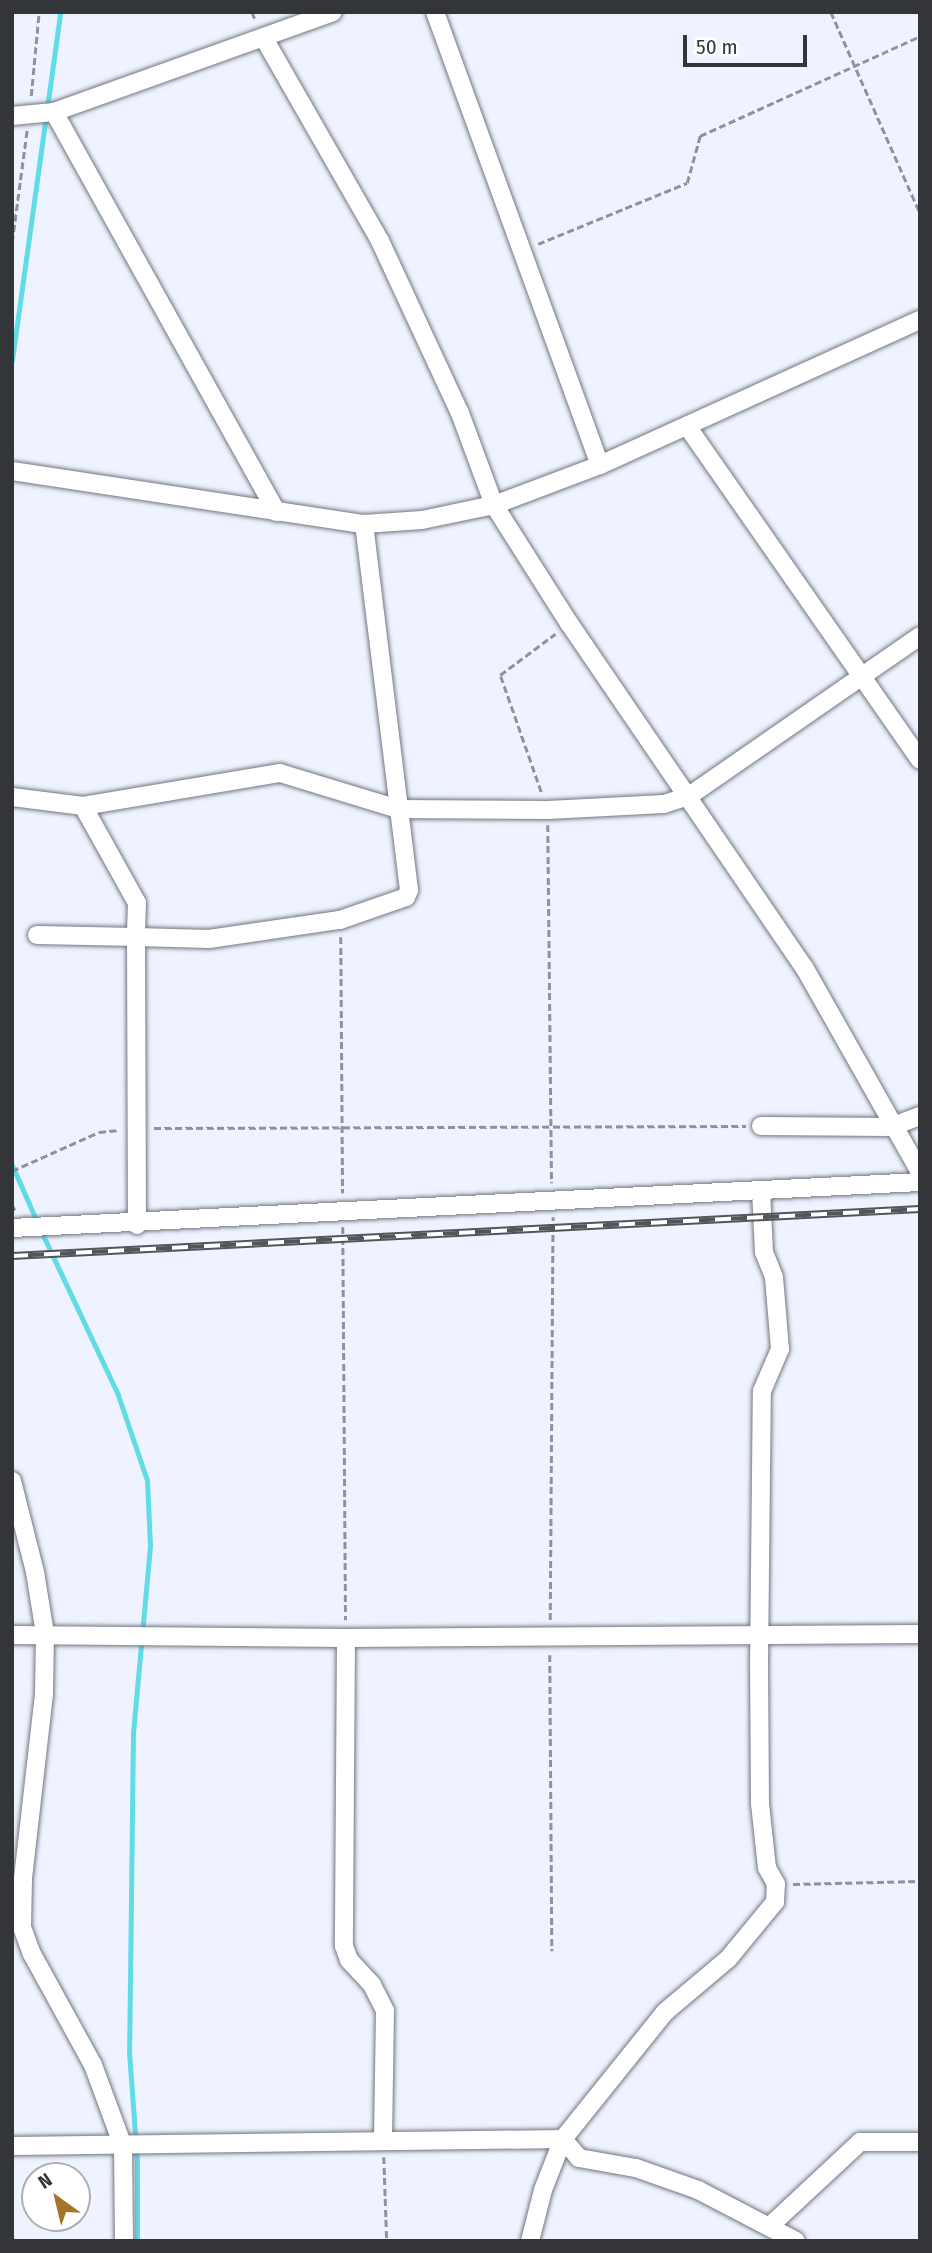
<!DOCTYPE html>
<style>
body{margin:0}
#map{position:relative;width:932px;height:2253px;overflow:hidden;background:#eef3ff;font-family:"Fira Sans Condensed",sans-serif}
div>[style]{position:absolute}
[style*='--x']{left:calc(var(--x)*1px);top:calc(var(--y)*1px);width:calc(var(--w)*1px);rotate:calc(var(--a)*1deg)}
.stream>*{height:5px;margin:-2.5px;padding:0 2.5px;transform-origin:2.5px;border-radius:2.5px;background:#61dbe6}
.path>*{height:2.5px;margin-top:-1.25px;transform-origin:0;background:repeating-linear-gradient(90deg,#8e929a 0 7px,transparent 0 10.5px)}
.roads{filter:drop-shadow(0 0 2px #727680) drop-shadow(0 0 2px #727680)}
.minor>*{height:18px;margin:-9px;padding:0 9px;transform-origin:9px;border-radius:9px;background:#fff}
.rail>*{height:8px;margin-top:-4px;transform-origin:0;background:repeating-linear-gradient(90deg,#fff 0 16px,#52555a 0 32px);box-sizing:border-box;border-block:2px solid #52555a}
span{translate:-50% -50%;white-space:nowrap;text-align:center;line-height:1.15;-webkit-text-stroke:7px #fff;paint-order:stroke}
.frame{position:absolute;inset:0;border:14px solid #333539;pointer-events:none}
.north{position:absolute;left:21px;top:2162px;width:70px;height:70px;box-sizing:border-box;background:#fff;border:2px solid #adaeb0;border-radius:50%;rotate:326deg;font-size:19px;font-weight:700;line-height:28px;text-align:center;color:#333539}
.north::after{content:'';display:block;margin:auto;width:24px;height:32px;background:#a47428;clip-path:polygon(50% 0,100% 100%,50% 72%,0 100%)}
.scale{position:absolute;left:683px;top:35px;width:124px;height:32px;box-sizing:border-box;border:4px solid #333539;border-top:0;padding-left:9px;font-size:21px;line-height:24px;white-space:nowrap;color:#333539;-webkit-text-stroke:5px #fff;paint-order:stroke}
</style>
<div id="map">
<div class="stream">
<div style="--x:12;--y:360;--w:351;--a:-82.1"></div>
<div style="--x:12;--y:1165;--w:62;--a:66.3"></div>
<div style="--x:41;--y:1231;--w:181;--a:64.8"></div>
<div style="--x:118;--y:1395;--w:90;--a:71.2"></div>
<div style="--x:147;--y:1480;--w:66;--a:87.4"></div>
<div style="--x:150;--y:1546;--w:188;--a:95.2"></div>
<div style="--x:133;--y:1733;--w:319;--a:90.7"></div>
<div style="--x:129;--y:2052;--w:110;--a:85.8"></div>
<div style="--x:137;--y:2162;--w:79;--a:90"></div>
</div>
<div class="path">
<div style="--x:252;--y:12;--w:10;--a:66"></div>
<div style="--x:831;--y:12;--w:220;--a:66.1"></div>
<div style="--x:31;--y:96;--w:84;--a:-84.6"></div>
<div style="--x:12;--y:242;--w:113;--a:-82.4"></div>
<div style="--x:538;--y:244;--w:161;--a:-22.3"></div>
<div style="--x:687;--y:183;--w:49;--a:-74.5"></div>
<div style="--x:700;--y:136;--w:242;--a:-24.4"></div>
<div style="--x:541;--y:792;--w:124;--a:-109.3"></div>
<div style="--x:500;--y:675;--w:69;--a:-36.7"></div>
<div style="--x:548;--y:825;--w:358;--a:89.4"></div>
<div style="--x:341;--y:937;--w:256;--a:89.6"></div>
<div style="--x:154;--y:1128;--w:592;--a:-0.19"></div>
<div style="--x:12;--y:1171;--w:95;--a:-24.1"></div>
<div style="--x:99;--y:1132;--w:20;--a:-6"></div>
<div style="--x:12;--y:1204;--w:9;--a:63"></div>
<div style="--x:343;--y:1227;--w:393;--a:89.6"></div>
<div style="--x:550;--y:1620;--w:403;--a:-89.6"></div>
<div style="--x:550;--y:1655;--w:296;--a:89.6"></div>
<div style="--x:793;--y:1884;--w:127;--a:-1.4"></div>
<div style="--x:384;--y:2157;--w:84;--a:88"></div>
</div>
<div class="roads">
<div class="minor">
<div style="--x:435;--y:12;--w:482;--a:70"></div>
<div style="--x:265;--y:40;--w:232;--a:60.2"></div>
<div style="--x:380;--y:241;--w:190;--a:65.1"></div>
<div style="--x:460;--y:413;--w:98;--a:69.7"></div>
<div style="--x:494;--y:505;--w:140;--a:57.6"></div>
<div style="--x:569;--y:623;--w:417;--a:55.7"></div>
<div style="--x:804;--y:967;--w:236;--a:60.5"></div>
<div style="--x:54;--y:112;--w:458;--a:60.9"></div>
<div style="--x:12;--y:116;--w:42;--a:-5.4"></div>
<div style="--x:54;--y:112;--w:296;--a:-19.7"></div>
<div style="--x:687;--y:426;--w:407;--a:55.1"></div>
<div style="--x:12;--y:471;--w:356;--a:8.6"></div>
<div style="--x:364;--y:524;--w:58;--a:-3.9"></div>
<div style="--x:422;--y:520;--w:74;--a:-11.8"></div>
<div style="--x:494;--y:505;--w:113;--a:-20.7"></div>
<div style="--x:600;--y:465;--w:351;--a:-24.4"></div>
<div style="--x:12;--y:797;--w:72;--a:7.2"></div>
<div style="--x:83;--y:806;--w:111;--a:60.9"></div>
<div style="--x:137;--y:903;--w:34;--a:92"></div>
<div style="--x:136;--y:937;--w:73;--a:1.6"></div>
<div style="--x:209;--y:939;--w:132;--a:-8.3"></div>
<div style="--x:340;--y:920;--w:70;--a:-19.2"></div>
<div style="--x:406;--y:897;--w:8;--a:-67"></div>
<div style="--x:409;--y:890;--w:369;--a:-97"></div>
<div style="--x:83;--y:806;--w:200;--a:-9.5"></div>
<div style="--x:280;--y:773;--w:123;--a:17"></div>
<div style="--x:398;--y:809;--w:150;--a:0.4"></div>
<div style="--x:548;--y:810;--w:116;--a:-3"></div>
<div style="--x:664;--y:804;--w:26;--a:-18"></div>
<div style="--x:689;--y:796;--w:281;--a:-34.7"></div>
<div style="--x:37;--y:935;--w:99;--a:1.2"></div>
<div style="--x:136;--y:937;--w:288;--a:89.8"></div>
<div style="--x:761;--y:1126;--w:130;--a:0.4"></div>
<div style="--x:891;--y:1127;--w:31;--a:-21"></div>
<div style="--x:12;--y:1228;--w:909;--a:-2.9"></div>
<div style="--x:12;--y:1481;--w:94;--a:75.8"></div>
<div style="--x:35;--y:1572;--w:63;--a:80.8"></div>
<div style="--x:45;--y:1634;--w:60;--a:91"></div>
<div style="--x:44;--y:1694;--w:186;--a:96.5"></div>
<div style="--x:23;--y:1879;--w:48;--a:91.2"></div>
<div style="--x:22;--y:1927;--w:29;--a:70"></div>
<div style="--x:32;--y:1954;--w:127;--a:61.2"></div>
<div style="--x:93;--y:2065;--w:86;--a:69.7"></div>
<div style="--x:123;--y:2146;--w:95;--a:89.4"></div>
<div style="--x:12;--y:1635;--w:334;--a:0.5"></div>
<div style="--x:346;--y:1638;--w:574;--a:-0.4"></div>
<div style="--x:346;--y:1638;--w:308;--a:90.4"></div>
<div style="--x:344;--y:1946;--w:15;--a:70"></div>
<div style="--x:349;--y:1960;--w:34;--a:47"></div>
<div style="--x:372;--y:1985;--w:29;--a:63"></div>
<div style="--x:385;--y:2011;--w:129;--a:90.9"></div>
<div style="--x:563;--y:2139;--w:25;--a:50"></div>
<div style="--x:579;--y:2158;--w:58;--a:10"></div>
<div style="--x:636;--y:2168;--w:66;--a:19.5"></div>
<div style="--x:698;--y:2190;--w:110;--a:27.5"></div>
<div style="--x:12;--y:2146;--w:551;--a:-0.73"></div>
<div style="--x:771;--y:2225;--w:122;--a:-43"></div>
<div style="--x:860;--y:2142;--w:60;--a:0"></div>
<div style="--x:530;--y:2241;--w:53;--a:-75.7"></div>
<div style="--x:543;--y:2190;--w:55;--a:-68.6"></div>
<div style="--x:563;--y:2139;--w:163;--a:-51.2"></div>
<div style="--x:665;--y:2012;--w:82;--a:-40.1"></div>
<div style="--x:728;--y:1959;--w:74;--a:-50.5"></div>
<div style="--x:775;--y:1902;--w:18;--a:-87"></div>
<div style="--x:776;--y:1884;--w:18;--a:-119"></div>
<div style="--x:767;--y:1868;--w:64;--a:-96.2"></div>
<div style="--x:760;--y:1804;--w:140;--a:-90.4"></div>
<div style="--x:759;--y:1664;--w:273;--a:-89.4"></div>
<div style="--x:762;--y:1391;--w:46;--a:-66.8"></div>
<div style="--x:780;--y:1349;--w:72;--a:-94.8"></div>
<div style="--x:774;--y:1277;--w:27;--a:-112"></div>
<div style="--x:764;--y:1252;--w:61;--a:-92.8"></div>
</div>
</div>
<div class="rail">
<div style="--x:12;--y:1256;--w:909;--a:-2.96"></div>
</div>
<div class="frame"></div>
<div class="north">N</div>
<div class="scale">50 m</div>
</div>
